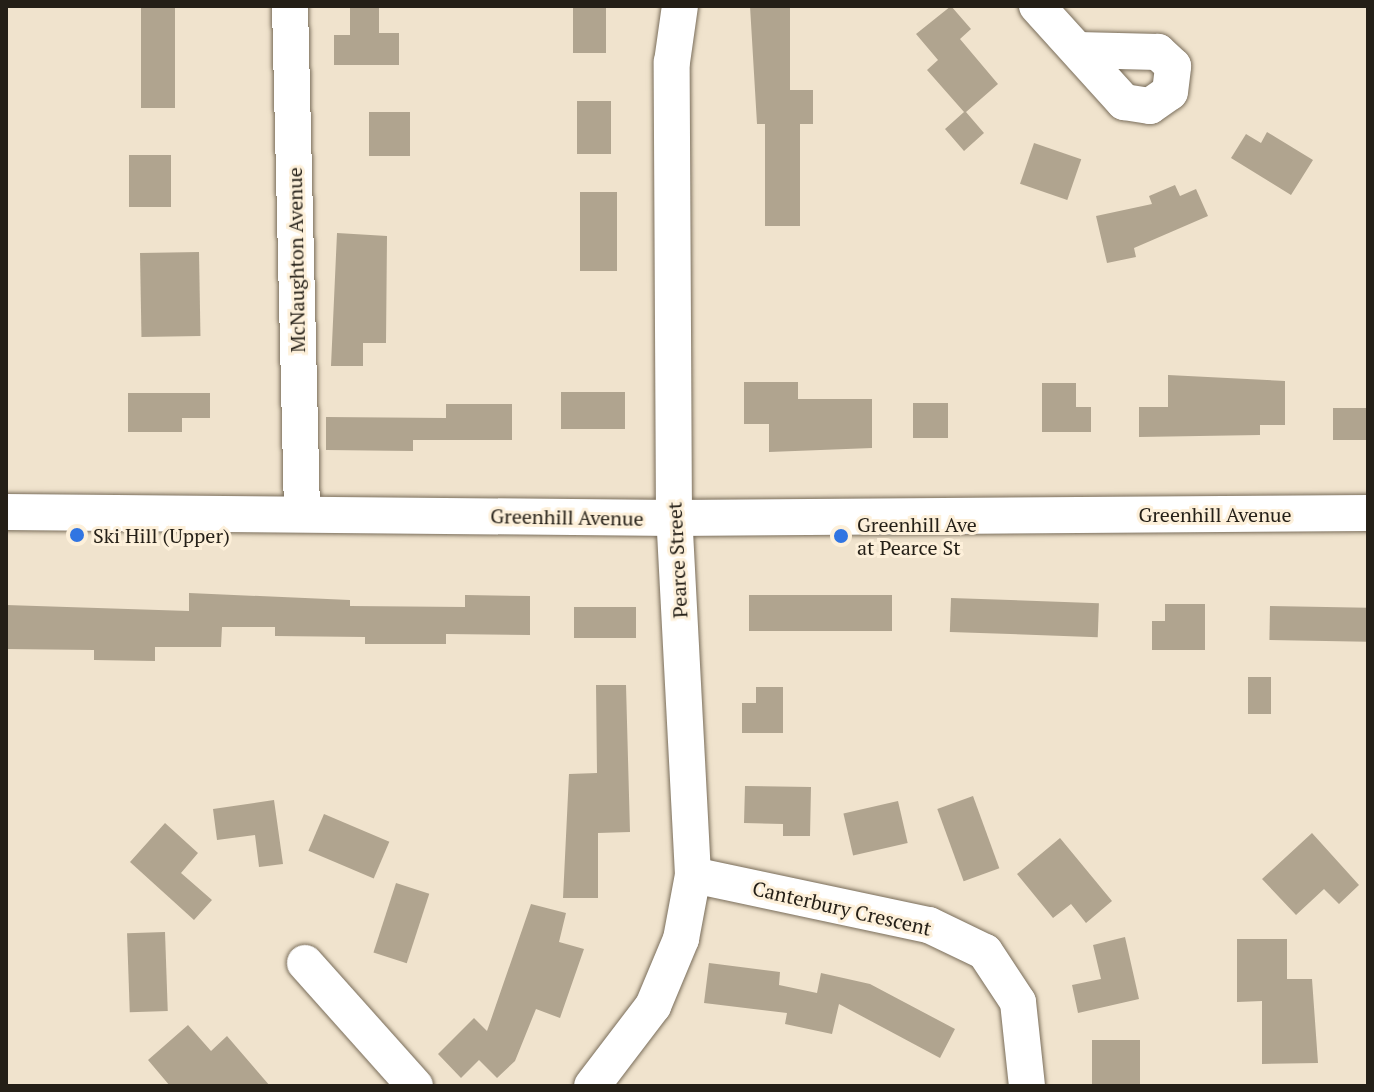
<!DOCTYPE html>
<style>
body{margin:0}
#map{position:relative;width:1374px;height:1092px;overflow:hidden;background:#f0e3cd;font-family:"PT Serif",serif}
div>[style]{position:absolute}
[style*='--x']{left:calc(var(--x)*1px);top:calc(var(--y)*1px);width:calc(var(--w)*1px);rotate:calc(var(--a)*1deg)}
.building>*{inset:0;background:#b0a48f;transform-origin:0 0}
.roads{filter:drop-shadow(0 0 2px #796d5a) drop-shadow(0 0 2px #796d5a)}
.minor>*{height:36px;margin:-18px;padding:0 18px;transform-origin:18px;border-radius:18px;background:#fff}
.dots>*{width:22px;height:22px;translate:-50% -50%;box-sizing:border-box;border:4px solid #fdf0da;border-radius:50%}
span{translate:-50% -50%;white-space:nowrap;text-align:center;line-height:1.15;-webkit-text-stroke:6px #fdf0da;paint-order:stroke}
.street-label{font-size:20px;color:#241f17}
.poi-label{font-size:20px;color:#241f17}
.left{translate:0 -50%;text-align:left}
.frame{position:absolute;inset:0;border:8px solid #241f17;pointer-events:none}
</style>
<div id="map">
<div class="building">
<div style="left:141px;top:6px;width:34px;height:102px"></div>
<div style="clip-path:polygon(350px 6px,379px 6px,379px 33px,399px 33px,399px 65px,334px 65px,334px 35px,350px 35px)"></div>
<div style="left:573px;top:6px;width:33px;height:47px"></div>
<div style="clip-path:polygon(750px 6px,790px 6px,790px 90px,813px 90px,813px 124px,800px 124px,800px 226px,765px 226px,765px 124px,757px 124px)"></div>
<div style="clip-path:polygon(951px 6px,971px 29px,960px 39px,998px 84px,966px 112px,984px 133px,964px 151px,945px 129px,964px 112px,927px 70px,938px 60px,916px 34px)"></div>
<div style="left:577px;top:101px;width:34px;height:53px"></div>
<div style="left:369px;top:112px;width:41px;height:44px"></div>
<div style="clip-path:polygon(1267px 132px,1313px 160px,1291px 195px,1231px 158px,1246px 134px,1261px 143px)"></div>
<div style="left:1034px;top:143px;width:50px;height:43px;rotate:19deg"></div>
<div style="left:129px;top:155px;width:42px;height:52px"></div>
<div style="clip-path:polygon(1175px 185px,1180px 196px,1196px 189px,1208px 216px,1134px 248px,1136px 257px,1107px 263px,1096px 216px,1152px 204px,1149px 196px)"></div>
<div style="left:580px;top:192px;width:37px;height:79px"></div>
<div style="clip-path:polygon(337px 233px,387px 236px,386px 343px,363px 343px,363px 366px,331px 366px)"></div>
<div style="left:199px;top:252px;width:84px;height:59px;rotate:89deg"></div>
<div style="clip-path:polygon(1168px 375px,1285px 381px,1285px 425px,1260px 425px,1260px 435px,1139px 437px,1139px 407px,1168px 407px)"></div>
<div style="clip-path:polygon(744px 382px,798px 382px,798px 399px,872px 399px,872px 448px,769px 452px,769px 424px,744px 424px)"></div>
<div style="clip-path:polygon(1042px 383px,1076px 383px,1076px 407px,1091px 407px,1091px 432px,1042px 432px)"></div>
<div style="left:561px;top:392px;width:64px;height:37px"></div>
<div style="clip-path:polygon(128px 393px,210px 393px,210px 418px,182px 418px,182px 432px,128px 432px)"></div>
<div style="left:913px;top:403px;width:35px;height:35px"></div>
<div style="clip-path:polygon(446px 404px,512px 404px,512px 440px,413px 440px,413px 451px,326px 450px,326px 417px,446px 418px)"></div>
<div style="left:1333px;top:408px;width:35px;height:32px"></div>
<div style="clip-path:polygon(189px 593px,350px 600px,350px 606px,465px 607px,465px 595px,530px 596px,530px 635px,446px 634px,446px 644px,365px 644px,365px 637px,275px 636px,275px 627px,222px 627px,221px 647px,155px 647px,155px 661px,94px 660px,94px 650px,6px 649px,6px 605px,189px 611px)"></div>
<div style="left:749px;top:595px;width:143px;height:36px"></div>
<div style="left:951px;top:598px;width:148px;height:34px;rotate:2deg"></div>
<div style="clip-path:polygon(1165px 604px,1205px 604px,1205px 650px,1152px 650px,1152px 621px,1165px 621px)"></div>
<div style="left:1270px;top:606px;width:98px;height:34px;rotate:1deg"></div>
<div style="left:574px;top:607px;width:62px;height:31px"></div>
<div style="left:1248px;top:677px;width:23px;height:37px"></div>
<div style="clip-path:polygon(596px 685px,626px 685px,630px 832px,598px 833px,598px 898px,563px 898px,569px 774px,597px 773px)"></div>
<div style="clip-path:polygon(756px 687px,783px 687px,783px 733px,742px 733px,742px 703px,756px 703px)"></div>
<div style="clip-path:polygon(745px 786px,811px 787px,810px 836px,783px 836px,783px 824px,744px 823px)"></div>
<div style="left:973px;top:796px;width:77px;height:38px;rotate:70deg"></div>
<div style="clip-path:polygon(274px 800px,283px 864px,259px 867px,255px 835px,217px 840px,213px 809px)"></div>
<div style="left:898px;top:801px;width:43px;height:56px;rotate:77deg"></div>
<div style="left:324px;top:814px;width:71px;height:40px;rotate:23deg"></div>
<div style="clip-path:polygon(165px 823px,198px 853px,181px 873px,212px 900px,194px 920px,130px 862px)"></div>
<div style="clip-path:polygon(1312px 833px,1359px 885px,1339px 904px,1324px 889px,1296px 915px,1262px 879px)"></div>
<div style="clip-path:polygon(1060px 838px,1112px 901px,1086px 923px,1071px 904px,1053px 918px,1017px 874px)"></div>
<div style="left:396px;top:883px;width:35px;height:73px;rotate:18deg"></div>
<div style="clip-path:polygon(531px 904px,566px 913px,559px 942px,584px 949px,560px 1018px,536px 1009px,515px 1061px,497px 1078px,479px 1060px,461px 1078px,438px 1054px,474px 1018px,487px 1031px)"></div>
<div style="left:165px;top:932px;width:79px;height:38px;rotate:88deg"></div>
<div style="clip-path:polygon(1125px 937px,1139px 999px,1078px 1013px,1072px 985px,1101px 979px,1093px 945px)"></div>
<div style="clip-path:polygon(1237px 939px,1287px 939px,1287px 979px,1312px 979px,1318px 1063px,1262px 1064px,1262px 1001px,1237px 1002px)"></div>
<div style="clip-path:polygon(709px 963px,780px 972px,779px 985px,817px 993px,821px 973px,870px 984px,955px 1029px,940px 1058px,839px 1004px,832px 1034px,785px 1024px,787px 1013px,704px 1003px)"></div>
<div style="clip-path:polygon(188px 1025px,211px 1051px,227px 1036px,270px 1086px,170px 1086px,148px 1060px)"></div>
<div style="left:1092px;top:1040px;width:48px;height:44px"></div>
</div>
<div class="roads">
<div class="minor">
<div style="--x:290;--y:6;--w:507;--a:88.64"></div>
<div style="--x:1037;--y:6;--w:130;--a:47.8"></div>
<div style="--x:1124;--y:102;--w:26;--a:9"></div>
<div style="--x:1150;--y:106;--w:24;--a:-35"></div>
<div style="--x:1170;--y:92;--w:26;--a:-83"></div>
<div style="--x:1173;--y:66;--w:21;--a:-137"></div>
<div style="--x:1158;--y:52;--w:80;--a:-178.6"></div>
<div style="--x:6;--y:512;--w:668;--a:0.51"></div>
<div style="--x:674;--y:518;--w:694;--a:-0.41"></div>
<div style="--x:693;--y:875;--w:241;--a:12"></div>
<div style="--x:929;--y:925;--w:62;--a:25.7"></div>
<div style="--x:985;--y:952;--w:60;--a:56.6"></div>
<div style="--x:1018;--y:1002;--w:84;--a:83.9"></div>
<div style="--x:305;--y:963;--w:165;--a:48.2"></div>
<div style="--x:592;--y:1086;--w:101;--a:-52.7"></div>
<div style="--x:653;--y:1006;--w:73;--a:-67.3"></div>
<div style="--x:681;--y:939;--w:65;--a:-79.4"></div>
<div style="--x:693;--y:875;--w:358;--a:-93"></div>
<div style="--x:674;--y:518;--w:456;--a:-90.3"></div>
<div style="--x:672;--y:62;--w:57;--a:-81.9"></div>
</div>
</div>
<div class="dots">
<div style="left:77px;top:535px;background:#3175e2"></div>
<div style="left:841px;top:536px;background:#3175e2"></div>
</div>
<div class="street-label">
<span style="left:296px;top:260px;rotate:-91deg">McNaughton Avenue</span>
<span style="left:1215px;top:514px">Greenhill Avenue</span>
<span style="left:567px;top:517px;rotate:1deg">Greenhill Avenue</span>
<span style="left:677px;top:560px;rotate:-93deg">Pearce Street</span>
<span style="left:842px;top:908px;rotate:13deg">Canterbury Crescent</span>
</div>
<div class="poi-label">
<span class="left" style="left:857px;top:536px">Greenhill Ave<br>at Pearce St</span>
<span class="left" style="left:93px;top:535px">Ski Hill (Upper)</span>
</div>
<div class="frame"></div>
</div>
